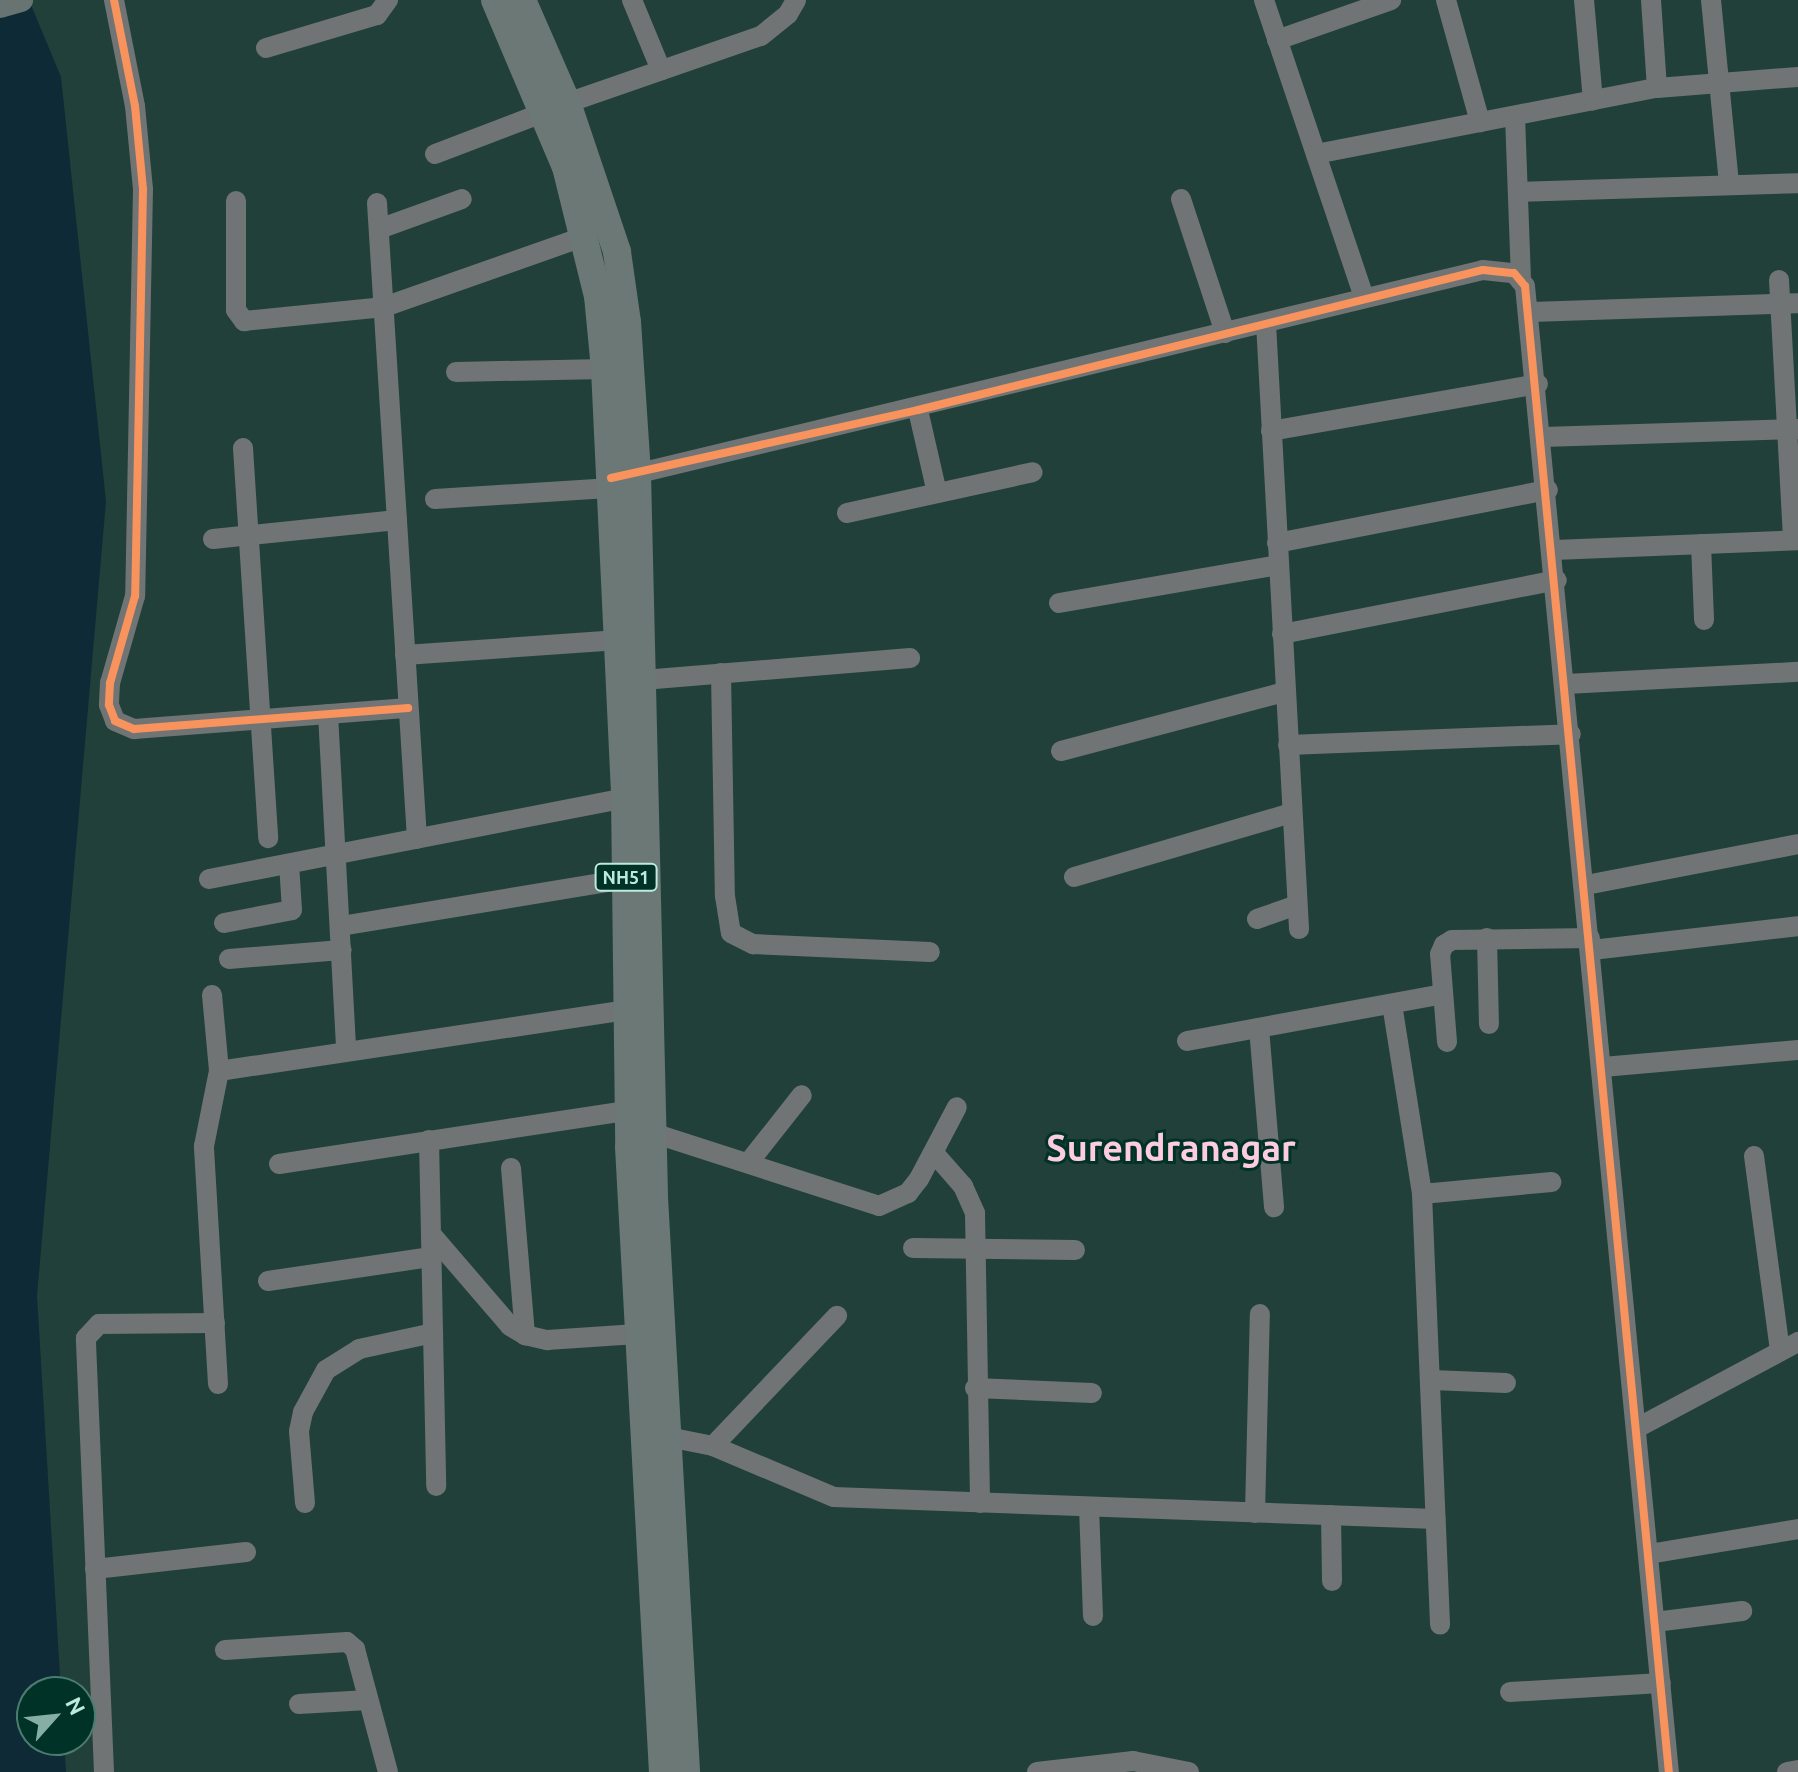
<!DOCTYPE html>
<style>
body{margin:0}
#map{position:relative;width:1798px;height:1772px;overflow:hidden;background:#204039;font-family:Ubuntu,sans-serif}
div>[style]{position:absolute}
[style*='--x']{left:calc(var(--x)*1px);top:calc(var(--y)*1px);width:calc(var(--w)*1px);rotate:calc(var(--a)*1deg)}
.water>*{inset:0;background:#0e2a36}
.minor>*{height:20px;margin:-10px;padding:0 10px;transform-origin:10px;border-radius:10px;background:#707474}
.major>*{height:24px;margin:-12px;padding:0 12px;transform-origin:12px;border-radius:12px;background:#677472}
.highway>*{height:28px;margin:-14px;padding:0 14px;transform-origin:14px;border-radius:14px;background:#6b7875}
.cycleway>*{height:8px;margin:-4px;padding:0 4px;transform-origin:4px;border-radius:4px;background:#f8935d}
span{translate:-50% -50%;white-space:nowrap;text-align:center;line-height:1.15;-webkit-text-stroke:6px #003227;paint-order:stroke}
.shield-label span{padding:2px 6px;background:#003227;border:2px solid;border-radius:6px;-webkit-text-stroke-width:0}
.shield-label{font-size:18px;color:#bcebdd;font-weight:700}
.town-label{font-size:36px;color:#fdccde;font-weight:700}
.north{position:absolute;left:16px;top:1676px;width:80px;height:80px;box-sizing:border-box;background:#003227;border:2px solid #4b7c70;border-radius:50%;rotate:63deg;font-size:22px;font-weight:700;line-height:32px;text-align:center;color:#bcebdd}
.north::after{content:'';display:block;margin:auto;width:28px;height:36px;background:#85afa4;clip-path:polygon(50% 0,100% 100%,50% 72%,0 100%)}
</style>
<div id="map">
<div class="water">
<div style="clip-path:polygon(0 0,29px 0,61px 77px,106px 501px,37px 1296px,61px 1692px,32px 1692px,32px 1740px,64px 1740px,66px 1772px,0 1772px)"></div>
</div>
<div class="minor">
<div style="--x:114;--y:0;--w:108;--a:78.8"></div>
<div style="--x:135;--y:106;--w:83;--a:84.5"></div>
<div style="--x:143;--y:189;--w:407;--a:91.1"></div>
<div style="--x:135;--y:596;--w:91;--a:106"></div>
<div style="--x:110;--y:683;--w:22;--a:93"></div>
<div style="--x:109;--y:705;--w:17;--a:69"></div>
<div style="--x:115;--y:721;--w:21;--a:23"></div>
<div style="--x:134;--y:729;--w:275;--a:-4.4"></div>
<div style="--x:632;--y:0;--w:76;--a:67.5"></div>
<div style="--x:1264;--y:0;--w:314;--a:71.4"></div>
<div style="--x:1446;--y:0;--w:127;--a:74.4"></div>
<div style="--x:1584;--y:0;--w:101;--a:84.9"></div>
<div style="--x:1651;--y:0;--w:88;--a:86.1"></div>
<div style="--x:1711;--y:0;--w:185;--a:84.4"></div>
<div style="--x:1277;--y:40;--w:121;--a:-19.3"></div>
<div style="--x:266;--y:48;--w:116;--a:-16.6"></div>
<div style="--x:377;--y:15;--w:19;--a:-54"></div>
<div style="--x:567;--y:103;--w:205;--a:-19.1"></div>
<div style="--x:761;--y:36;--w:35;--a:-39"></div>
<div style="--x:788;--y:14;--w:16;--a:-60"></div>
<div style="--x:1515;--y:116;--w:165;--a:87.9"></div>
<div style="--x:435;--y:154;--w:118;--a:-20.9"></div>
<div style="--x:1316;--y:154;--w:347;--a:-11"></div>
<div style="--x:1657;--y:88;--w:141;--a:-4.5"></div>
<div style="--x:1518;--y:192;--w:280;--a:-1.8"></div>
<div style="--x:1181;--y:199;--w:141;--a:71.8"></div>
<div style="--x:236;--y:201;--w:109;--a:90"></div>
<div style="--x:236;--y:310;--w:14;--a:54"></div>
<div style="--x:244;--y:321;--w:141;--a:-5.7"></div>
<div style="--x:384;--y:307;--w:214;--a:-19.4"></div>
<div style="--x:377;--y:203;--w:637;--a:86.4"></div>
<div style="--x:379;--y:229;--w:88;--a:-19.9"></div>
<div style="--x:1779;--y:280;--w:260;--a:86.9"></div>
<div style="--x:1531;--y:312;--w:267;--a:-1.9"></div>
<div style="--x:1266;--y:323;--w:607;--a:86.88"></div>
<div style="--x:456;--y:372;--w:149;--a:-1.2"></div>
<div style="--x:918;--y:410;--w:85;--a:77.1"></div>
<div style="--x:1271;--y:431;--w:271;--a:-10"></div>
<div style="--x:1543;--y:437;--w:255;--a:-1.8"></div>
<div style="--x:243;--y:448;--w:391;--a:86.3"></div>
<div style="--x:627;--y:476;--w:880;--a:-13.53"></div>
<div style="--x:1483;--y:270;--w:31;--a:6"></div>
<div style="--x:1514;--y:273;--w:17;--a:50"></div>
<div style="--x:1525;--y:286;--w:1493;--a:84.47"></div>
<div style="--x:435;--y:499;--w:177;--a:-3.6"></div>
<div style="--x:847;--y:513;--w:190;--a:-12.4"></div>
<div style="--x:213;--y:539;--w:185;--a:-5.9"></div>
<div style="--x:1277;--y:543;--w:276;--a:-11.1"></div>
<div style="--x:1701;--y:544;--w:76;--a:87.7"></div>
<div style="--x:1554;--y:550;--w:244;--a:-2.3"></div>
<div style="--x:1059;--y:603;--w:222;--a:-9.8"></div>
<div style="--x:1282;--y:634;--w:280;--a:-11.1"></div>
<div style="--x:405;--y:655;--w:214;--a:-4"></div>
<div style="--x:721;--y:673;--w:223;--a:89"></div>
<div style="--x:725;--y:896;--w:37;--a:81"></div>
<div style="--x:731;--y:933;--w:25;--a:27"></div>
<div style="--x:753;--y:944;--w:177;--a:2.6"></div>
<div style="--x:643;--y:680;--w:268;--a:-4.7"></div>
<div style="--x:1566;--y:684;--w:232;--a:-3"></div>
<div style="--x:328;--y:714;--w:337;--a:86.9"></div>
<div style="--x:1288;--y:745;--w:283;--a:-2.2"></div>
<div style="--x:1061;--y:751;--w:232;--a:-14.8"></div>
<div style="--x:1074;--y:877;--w:226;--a:-16.4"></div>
<div style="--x:209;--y:879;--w:424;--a:-11"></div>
<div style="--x:1586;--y:885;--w:216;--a:-10.9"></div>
<div style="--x:1257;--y:919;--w:42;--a:-19.3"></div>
<div style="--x:224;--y:923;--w:69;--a:-10.8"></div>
<div style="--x:292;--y:910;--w:46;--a:-93.7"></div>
<div style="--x:341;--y:926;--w:289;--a:-9.4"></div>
<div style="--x:1487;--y:938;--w:86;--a:88.7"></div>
<div style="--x:1592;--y:950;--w:207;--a:-6.6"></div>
<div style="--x:229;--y:959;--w:113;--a:-4.6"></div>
<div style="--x:212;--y:995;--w:76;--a:84.7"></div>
<div style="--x:1392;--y:1004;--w:192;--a:81"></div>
<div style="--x:1422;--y:1194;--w:431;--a:87.6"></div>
<div style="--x:1259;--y:1028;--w:180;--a:85.2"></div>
<div style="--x:1187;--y:1041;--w:260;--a:-10.4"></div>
<div style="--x:1447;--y:1042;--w:88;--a:-94.5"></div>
<div style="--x:1440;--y:954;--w:10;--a:-66"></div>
<div style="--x:1444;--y:945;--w:9;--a:-32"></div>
<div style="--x:1452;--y:940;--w:138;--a:-0.8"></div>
<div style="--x:1603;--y:1067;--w:196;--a:-5"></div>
<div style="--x:653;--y:1133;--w:237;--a:17.9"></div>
<div style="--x:879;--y:1206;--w:32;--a:-24"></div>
<div style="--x:908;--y:1193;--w:18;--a:-52"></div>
<div style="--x:919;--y:1179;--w:81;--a:-62.2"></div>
<div style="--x:429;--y:1140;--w:346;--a:88.8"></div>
<div style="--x:934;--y:1153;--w:44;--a:48.7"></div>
<div style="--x:963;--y:1186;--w:30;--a:66"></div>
<div style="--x:975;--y:1213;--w:290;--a:89"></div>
<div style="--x:1754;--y:1156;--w:197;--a:82.4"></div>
<div style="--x:749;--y:1162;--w:85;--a:-51.7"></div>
<div style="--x:279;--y:1164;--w:365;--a:-8.7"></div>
<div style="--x:511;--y:1168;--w:168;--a:85.2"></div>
<div style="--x:1422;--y:1194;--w:130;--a:-5.3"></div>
<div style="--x:431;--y:1234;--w:121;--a:49.3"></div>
<div style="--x:510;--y:1326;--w:17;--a:31"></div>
<div style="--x:525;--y:1335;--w:23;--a:13"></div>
<div style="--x:547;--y:1340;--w:90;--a:-3.8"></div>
<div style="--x:913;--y:1248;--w:162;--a:0.7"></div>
<div style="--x:268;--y:1281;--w:165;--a:-8.4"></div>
<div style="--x:1432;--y:1380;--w:74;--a:2.3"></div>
<div style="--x:218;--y:1384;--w:238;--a:-93.4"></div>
<div style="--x:204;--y:1146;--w:76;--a:-78.7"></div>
<div style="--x:219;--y:1071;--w:413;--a:-8.5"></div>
<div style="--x:975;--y:1388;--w:117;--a:2.4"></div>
<div style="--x:1637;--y:1428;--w:183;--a:-28.1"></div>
<div style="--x:668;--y:1437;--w:46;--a:11.3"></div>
<div style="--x:713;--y:1446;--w:131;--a:22.9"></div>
<div style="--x:834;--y:1497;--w:602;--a:2.09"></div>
<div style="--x:713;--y:1446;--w:180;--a:-46.4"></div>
<div style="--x:305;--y:1503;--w:72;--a:-94.8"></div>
<div style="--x:299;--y:1431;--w:19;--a:-78"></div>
<div style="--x:303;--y:1412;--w:48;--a:-61.3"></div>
<div style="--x:326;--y:1370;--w:39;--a:-32"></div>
<div style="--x:359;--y:1349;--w:76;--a:-12.2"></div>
<div style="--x:1089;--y:1507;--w:109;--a:87.9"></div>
<div style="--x:1255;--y:1513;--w:199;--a:-88.6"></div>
<div style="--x:1331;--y:1515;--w:66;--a:89.1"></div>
<div style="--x:1649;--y:1554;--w:151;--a:-9.5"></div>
<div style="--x:95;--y:1569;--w:152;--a:-6.4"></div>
<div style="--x:1655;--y:1622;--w:88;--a:-7.2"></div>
<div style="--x:225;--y:1650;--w:122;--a:-3.8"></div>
<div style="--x:347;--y:1642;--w:11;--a:41"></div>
<div style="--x:355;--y:1649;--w:127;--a:75"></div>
<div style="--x:1510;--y:1692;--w:151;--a:-3.4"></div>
<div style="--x:299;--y:1704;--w:69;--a:-3.3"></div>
<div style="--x:104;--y:1772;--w:434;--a:-92.4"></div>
<div style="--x:86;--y:1338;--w:19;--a:-47"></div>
<div style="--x:99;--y:1324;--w:116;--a:-0.5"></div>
<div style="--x:1037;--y:1772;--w:97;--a:-6.5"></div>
<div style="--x:1133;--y:1761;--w:57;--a:11.1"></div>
<div style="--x:1787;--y:1772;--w:11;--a:-10"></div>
</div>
<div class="major">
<div style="--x:0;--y:6;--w:22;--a:-16"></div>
</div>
<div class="highway">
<div style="--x:495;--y:0;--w:181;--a:67"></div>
<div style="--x:566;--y:167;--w:133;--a:76.1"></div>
<div style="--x:598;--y:296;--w:73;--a:84.5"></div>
<div style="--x:605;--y:369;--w:429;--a:87.3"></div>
<div style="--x:625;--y:798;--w:349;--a:89.3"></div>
<div style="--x:629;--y:1147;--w:626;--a:86.89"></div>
<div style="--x:522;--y:0;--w:112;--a:66.4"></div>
<div style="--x:567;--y:103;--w:157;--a:71.4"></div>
<div style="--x:617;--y:252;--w:71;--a:81.9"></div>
<div style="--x:627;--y:322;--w:152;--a:86.2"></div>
<div style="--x:637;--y:474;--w:723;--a:88.65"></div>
<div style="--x:654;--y:1197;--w:576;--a:86.81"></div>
</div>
<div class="cycleway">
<div style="--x:114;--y:0;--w:108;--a:78.8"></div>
<div style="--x:135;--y:106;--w:83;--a:84.5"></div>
<div style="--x:143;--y:189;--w:407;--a:91.1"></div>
<div style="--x:135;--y:596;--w:91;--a:106"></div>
<div style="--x:110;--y:683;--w:22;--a:93"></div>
<div style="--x:109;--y:705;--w:17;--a:69"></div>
<div style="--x:115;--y:721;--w:21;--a:23"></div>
<div style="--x:134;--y:729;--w:275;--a:-4.4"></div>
<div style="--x:611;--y:478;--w:314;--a:-12.5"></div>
<div style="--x:918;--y:410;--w:582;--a:-13.92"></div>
<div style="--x:1483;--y:270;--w:31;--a:6"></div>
<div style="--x:1514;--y:273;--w:17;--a:50"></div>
<div style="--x:1525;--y:286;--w:1493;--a:84.47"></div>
</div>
<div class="shield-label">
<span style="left:626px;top:877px">NH51</span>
</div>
<div class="town-label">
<span style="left:1171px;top:1148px">Surendranagar</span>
</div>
<div class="north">N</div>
</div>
